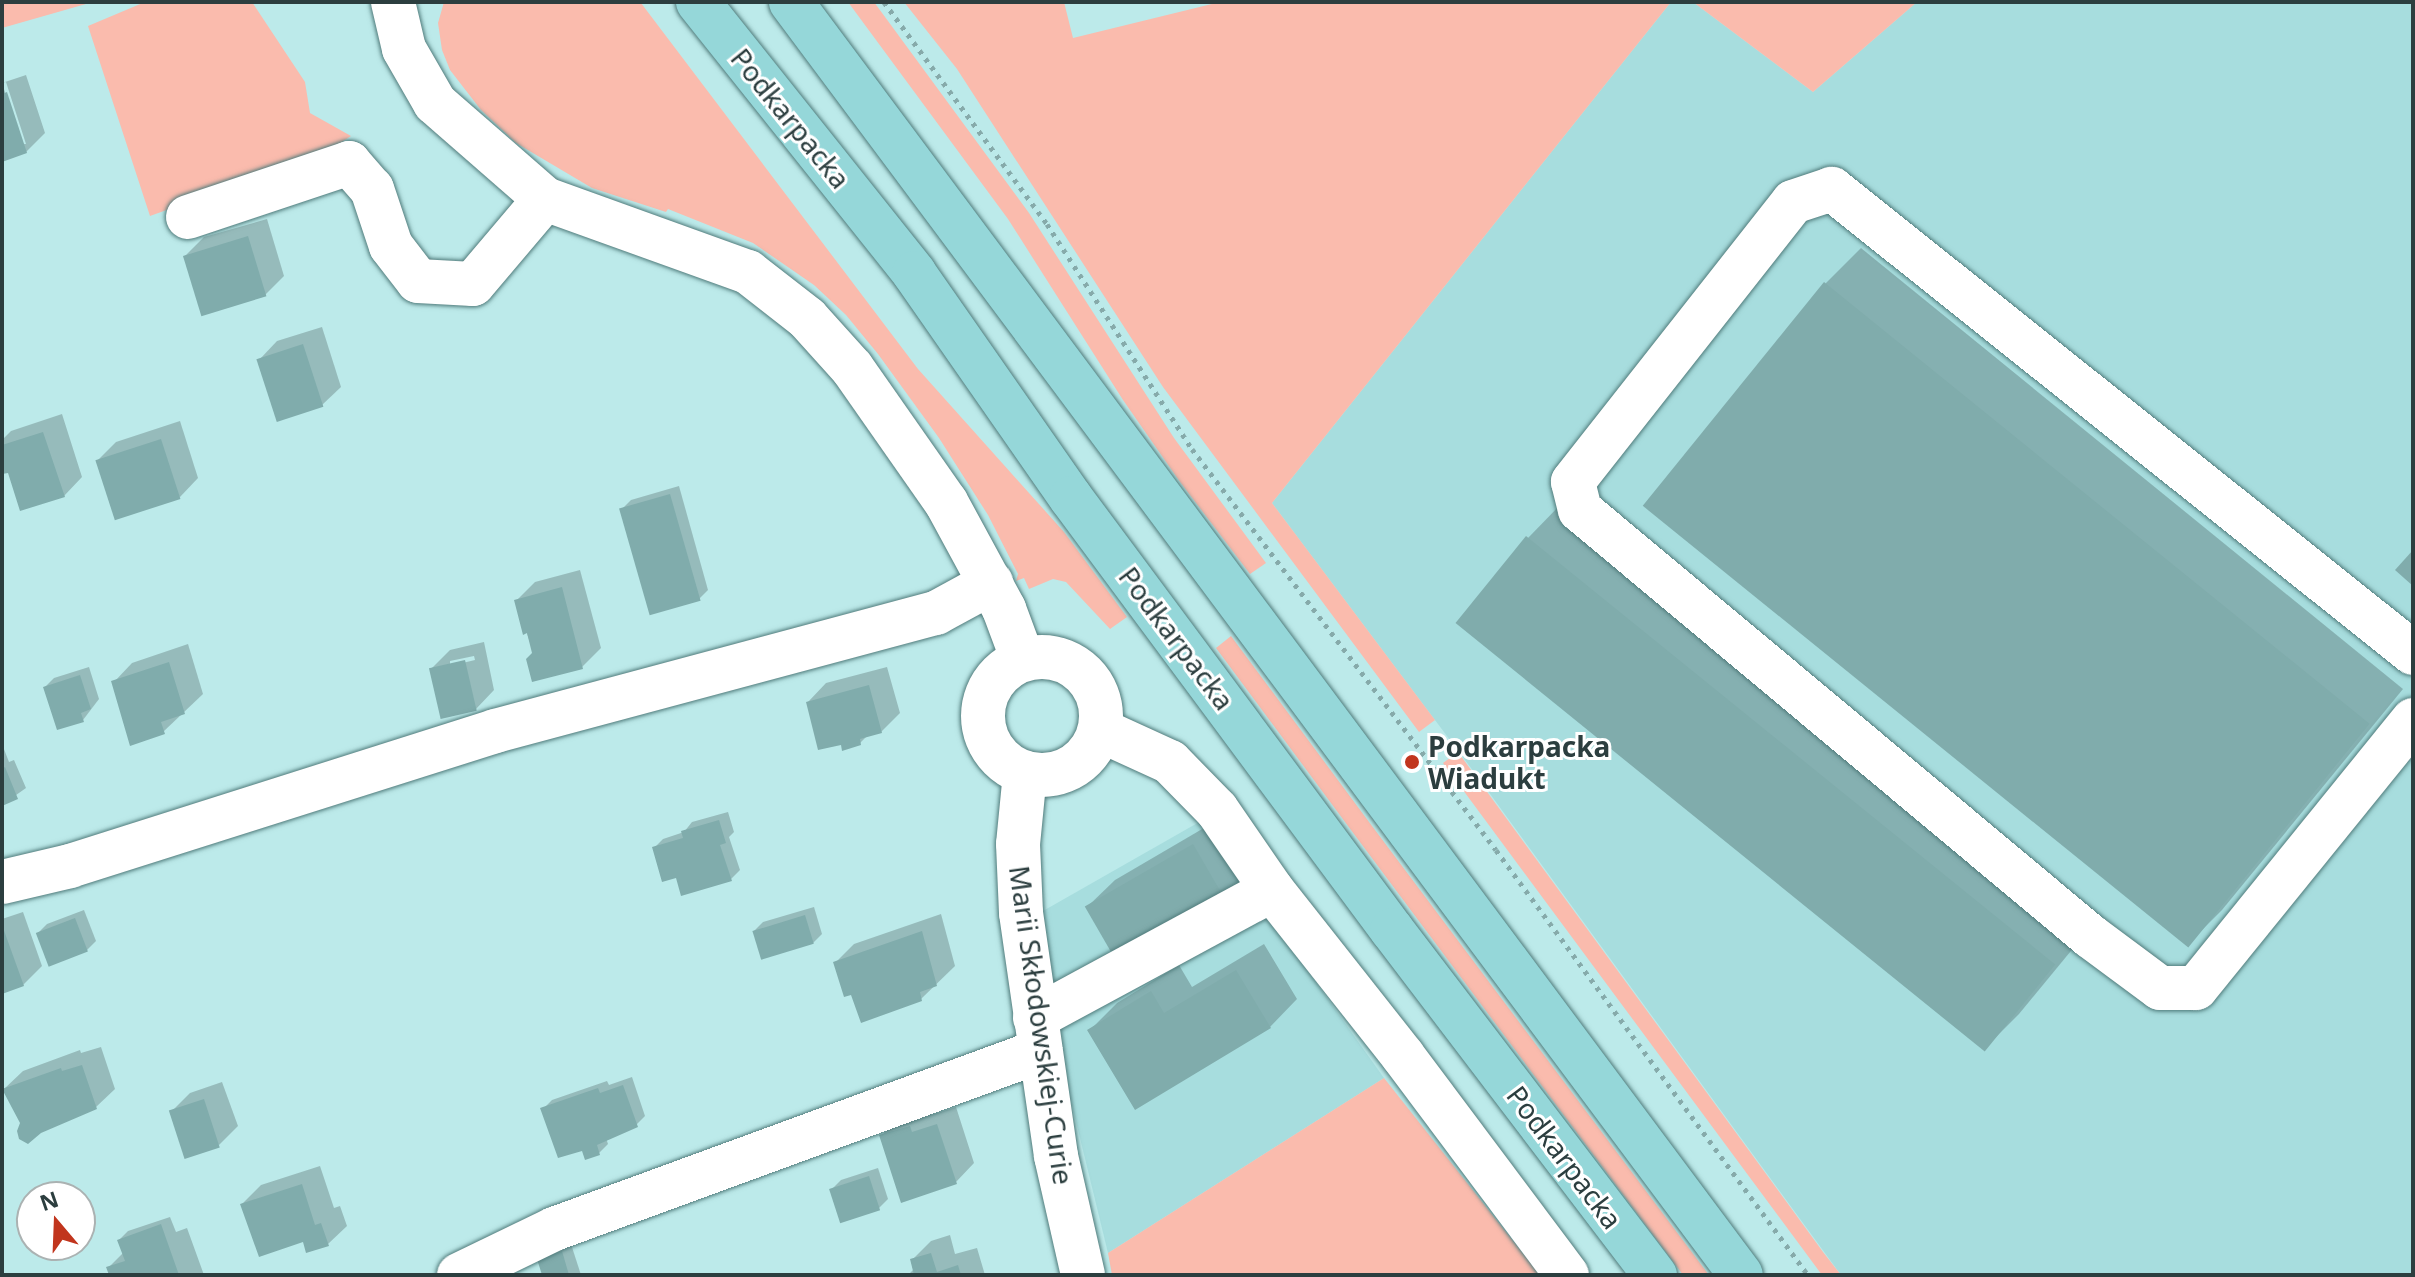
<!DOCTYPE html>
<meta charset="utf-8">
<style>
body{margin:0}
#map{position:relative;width:2415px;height:1277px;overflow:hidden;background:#bceaea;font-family:"Noto Sans",sans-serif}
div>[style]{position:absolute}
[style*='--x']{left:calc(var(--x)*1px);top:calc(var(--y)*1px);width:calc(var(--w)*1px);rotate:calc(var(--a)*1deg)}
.built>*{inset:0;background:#a7ddde}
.green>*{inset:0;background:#fabbad}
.shadow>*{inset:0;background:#0003}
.building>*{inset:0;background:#80acac;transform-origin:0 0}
.path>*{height:5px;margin-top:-2.5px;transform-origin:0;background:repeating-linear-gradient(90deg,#86aaaa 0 4px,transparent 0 10px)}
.roads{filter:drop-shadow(0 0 2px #507b7b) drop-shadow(0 0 2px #507b7b)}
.minor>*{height:44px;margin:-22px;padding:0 22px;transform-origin:22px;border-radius:22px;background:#fff}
.minor>.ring{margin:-22px;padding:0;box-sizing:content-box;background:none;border:44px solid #fff;border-radius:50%}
.major>*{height:44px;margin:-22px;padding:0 22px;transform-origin:22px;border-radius:22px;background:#95d7d9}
.dots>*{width:22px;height:22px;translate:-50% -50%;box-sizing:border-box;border:4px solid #fff;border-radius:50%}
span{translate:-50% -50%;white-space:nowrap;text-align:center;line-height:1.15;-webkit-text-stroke:6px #fff;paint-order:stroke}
.street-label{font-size:28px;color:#2c3e3f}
.poi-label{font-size:28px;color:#2c3e3f;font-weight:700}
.left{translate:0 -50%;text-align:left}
.frame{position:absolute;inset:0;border:4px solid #2c3e3f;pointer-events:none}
.north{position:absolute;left:16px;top:1181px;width:80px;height:80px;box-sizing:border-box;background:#fff;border:2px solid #abb2b2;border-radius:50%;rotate:341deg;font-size:22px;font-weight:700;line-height:32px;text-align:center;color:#2c3e3f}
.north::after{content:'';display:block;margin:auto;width:28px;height:36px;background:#c1351d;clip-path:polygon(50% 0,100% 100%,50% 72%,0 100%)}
</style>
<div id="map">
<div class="built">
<div style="clip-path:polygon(1671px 2px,1693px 2px,1813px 92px,1917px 2px,2413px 2px,2413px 1275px,1841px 1275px,1477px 776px,1272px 503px)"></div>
<div style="clip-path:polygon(1201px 821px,1384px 1078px,1108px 1253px,1061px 1060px,1043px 911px)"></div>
</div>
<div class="green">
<div style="clip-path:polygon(2px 2px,93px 2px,2px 28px)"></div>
<div style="clip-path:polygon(145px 2px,252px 2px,305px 82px,310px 113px,351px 136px,325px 153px,150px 216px,88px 26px)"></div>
<div style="clip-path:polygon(444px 2px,641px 3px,918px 369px,1064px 532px,1127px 617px,1110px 629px,1066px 582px,1053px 579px,1029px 589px,1024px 578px,1016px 581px,1018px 574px,988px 515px,939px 438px,878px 354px,846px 315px,814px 285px,753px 243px,668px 209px,666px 212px,592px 188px,516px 143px,481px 110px,450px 70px,442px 50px,438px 23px)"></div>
<div style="clip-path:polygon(848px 2px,874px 2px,1029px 213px,1174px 438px,1266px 563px,1250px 574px,1180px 482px,1123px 400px,1008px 219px)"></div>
<div style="clip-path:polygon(904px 2px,1064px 2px,1073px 38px,1220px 2px,1671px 2px,1272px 503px,1435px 720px,1419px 732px,1163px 387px,957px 69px)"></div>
<div style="clip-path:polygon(1693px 2px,1917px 2px,1813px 92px)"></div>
<div style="clip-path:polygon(1231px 636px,1372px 826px,1709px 1275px,1683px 1275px,1348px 826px,1216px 648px)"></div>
<div style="clip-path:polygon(1458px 752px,1823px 1252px,1841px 1275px,1822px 1275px,1443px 763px)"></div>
<div style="clip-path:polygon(1384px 1078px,1540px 1275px,1112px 1275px,1108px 1253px)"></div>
</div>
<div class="shadow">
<div style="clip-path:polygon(evenodd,26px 75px,45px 133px,26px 152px,2px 160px,2px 83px,26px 75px,6px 82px,26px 144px,22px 144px,2px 83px,6px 82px)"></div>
<div style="clip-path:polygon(267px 219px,284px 276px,265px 295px,185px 256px,204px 237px)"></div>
<div style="clip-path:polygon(1861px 248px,2403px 689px,2222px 910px,2187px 945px,1645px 504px,1826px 283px)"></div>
<div style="clip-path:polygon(322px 327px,341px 387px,322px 405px,259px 360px,277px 341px)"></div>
<div style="clip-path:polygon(62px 414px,82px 477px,64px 496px,9px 471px,2px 472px,2px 440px,11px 431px)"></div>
<div style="clip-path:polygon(180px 421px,198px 478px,180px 497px,97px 461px,116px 442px)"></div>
<div style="clip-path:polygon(679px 486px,708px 590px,699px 599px,622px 509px,631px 500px)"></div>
<div style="clip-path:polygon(1563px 502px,2089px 929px,2019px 1014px,1984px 1049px,1458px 623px,1528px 538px)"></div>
<div style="clip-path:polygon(580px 570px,601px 648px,582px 667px,534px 654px,516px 601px,535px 582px)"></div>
<div style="clip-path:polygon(evenodd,484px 642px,494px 690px,476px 709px,431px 669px,450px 650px,484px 642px,474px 656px,475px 660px,450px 666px,450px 661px,474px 656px)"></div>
<div style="clip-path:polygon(188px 644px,203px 694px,163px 732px,114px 682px,132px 663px)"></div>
<div style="clip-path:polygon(89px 667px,99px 699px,83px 720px,45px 687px,54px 678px)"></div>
<div style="clip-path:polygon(887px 667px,900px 713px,881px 732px,869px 734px,860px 743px,842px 742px,808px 702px,826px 683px)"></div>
<div style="clip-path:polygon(2px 744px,9px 762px,14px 760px,26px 788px,2px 805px)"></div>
<div style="clip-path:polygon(728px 812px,734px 832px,729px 837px,740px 870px,731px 879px,677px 876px,654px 848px,663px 839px,684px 832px,692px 822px)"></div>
<div style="clip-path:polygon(1221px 818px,1255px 877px,1228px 904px,1087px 907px,1115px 880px)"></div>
<div style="clip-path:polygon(814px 907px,822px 934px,813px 943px,754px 931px,763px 922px)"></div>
<div style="clip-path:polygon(84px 910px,96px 941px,87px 950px,38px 933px,47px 924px)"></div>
<div style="clip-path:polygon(23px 912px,42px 966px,23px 985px,2px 992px,2px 919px)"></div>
<div style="clip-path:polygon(941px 914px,955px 966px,921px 999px,852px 992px,835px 963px,854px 944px)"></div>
<div style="clip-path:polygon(1264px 944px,1297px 999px,1270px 1027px,1090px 1030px,1117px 1003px,1179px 965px,1192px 987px)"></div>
<div style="clip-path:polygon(101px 1047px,115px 1089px,96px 1107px,22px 1123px,4px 1089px,23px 1071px,80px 1050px,81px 1053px)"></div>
<div style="clip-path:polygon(632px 1077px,645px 1116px,636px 1125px,606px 1138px,608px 1144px,599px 1153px,583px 1148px,543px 1109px,552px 1100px,607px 1081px,609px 1085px)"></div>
<div style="clip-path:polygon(222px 1082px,238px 1126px,219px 1145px,171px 1112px,190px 1093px)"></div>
<div style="clip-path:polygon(956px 1107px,974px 1163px,956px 1182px,881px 1136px,900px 1117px,929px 1109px,931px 1115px)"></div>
<div style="clip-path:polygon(320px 1166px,334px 1208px,340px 1206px,347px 1226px,328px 1244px,242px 1204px,261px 1185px)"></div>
<div style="clip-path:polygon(878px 1168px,888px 1199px,879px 1208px,832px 1189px,841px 1180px)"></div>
<div style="clip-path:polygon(170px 1217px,176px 1232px,187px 1228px,204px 1275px,111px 1275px,109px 1267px,124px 1252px,119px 1240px,128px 1231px)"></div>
<div style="clip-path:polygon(950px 1235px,955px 1254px,977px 1248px,985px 1275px,908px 1275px,915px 1268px,912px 1260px,931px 1241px)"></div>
<div style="clip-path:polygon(571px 1244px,581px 1275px,544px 1275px,540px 1259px)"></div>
</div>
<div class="building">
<div style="clip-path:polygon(7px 92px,27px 153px,2px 162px,2px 94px)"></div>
<div style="left:248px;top:236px;width:63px;height:68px;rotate:73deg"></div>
<div style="left:1824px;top:282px;width:702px;height:288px;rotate:39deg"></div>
<div style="left:303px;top:344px;width:66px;height:49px;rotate:72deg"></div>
<div style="clip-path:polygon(43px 432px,65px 497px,20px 511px,8px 473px,2px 474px,2px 445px)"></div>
<div style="left:161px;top:439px;width:63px;height:69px;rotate:72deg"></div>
<div style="left:670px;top:494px;width:111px;height:53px;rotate:74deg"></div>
<div style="left:1526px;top:536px;width:681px;height:112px;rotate:39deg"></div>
<div style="clip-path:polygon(2413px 550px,2413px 586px,2395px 570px)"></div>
<div style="clip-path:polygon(562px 587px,583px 669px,532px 682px,526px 659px,532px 653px,527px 633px,523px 635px,514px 600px)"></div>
<div style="left:465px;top:660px;width:52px;height:37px;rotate:77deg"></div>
<div style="clip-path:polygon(169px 662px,185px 714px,161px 722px,165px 734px,130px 746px,111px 681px)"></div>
<div style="clip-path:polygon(80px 675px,91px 709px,81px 713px,84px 722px,57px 730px,43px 687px)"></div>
<div style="clip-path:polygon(869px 685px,882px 733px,860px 739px,861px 745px,842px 751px,841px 745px,818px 750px,806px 702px)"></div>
<div style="clip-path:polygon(5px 767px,18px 799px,2px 806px,2px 769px)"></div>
<div style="clip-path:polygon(719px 820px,726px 843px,720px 845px,732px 881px,681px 896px,676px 878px,662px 882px,652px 847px,683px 838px,681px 831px)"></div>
<div style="left:1193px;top:844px;width:72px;height:125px;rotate:60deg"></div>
<div style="left:805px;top:915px;width:30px;height:55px;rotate:73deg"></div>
<div style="left:75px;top:918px;width:36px;height:42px;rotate:69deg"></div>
<div style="clip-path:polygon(2px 925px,24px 986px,2px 994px)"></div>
<div style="clip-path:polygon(922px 931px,937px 986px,920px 992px,922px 1001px,861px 1023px,851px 995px,844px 997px,833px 962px)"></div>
<div style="clip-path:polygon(1236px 970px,1271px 1028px,1135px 1110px,1087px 1030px,1151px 991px,1164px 1013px)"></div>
<div style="clip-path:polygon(82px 1065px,97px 1109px,41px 1133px,28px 1144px,19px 1139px,17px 1131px,20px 1123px,2px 1089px,61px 1068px,62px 1071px)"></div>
<div style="clip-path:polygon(623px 1085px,638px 1127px,597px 1145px,600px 1155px,585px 1160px,582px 1151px,558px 1158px,540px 1108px,598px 1088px,600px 1093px)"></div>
<div style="left:204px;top:1099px;width:51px;height:37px;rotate:72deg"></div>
<div style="clip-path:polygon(937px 1124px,957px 1184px,901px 1203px,879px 1135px,910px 1126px,912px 1132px)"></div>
<div style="left:869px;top:1176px;width:36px;height:42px;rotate:72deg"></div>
<div style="clip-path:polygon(302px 1184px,315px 1225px,321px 1223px,329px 1246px,306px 1253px,303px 1242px,259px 1257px,240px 1204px)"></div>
<div style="clip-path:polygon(161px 1224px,179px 1275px,109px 1275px,106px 1267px,125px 1261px,117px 1240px)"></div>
<div style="clip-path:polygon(562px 1251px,569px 1275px,542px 1275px,537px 1259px)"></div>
<div style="clip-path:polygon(931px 1253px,937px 1272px,958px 1265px,961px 1275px,914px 1275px,910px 1259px)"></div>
</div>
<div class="path">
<div style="--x:884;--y:2;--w:275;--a:53.7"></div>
<div style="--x:1047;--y:224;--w:268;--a:57.2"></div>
<div style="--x:1192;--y:449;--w:503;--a:52.83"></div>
<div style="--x:1496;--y:850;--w:527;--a:53.72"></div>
</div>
<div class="roads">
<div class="minor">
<div style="--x:393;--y:2;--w:48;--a:76.8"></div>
<div style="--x:404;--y:49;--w:62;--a:60.1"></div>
<div style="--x:435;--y:103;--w:146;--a:41.1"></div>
<div style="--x:545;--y:199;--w:216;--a:19.8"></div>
<div style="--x:748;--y:272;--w:75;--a:37.9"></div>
<div style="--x:807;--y:318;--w:67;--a:48"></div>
<div style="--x:852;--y:368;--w:164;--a:55"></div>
<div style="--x:946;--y:502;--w:122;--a:61.5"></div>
<div style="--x:1004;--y:609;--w:54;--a:69.6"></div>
<div style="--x:188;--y:217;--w:170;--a:-18.5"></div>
<div style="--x:349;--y:163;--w:35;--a:49"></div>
<div style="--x:372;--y:189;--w:60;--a:71.6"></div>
<div style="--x:391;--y:246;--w:44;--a:52.4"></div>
<div style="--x:418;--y:281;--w:55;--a:3.1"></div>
<div style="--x:473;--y:284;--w:111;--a:-49.7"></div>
<div style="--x:2413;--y:653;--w:744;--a:-141.39"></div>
<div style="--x:1832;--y:189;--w:41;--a:161.6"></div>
<div style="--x:1793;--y:202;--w:356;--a:128.2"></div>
<div style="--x:1573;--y:482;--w:29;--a:76"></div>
<div style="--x:1580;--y:510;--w:665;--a:39.87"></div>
<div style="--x:2090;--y:936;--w:87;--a:36.6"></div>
<div style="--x:2160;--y:988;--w:36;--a:0"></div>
<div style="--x:2196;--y:988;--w:345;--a:-51"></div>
<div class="ring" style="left:983px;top:657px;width:74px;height:74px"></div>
<div style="--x:1100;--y:730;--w:77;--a:24.6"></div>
<div style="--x:1170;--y:762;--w:67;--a:45.6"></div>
<div style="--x:1217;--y:810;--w:97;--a:55.5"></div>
<div style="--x:1272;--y:890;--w:211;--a:51.7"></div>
<div style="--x:1403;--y:1056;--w:274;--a:53.2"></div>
<div style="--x:1025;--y:773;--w:71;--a:95.6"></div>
<div style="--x:1018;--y:844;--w:69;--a:87.5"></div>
<div style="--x:1021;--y:913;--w:246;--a:81.8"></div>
<div style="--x:1056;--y:1156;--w:122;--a:77.2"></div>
<div style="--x:2;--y:882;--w:70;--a:-13.2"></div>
<div style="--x:70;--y:866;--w:446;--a:-17.6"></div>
<div style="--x:495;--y:731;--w:457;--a:-15"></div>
<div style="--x:936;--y:613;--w:63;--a:-28.6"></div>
<div style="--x:1035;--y:1018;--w:269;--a:-28.4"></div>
<div style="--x:459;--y:1275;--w:106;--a:-25.8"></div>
<div style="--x:554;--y:1229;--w:518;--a:-20.12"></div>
</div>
<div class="major">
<div style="--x:698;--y:2;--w:347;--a:51.4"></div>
<div style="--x:914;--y:273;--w:274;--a:55.1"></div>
<div style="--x:1071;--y:498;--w:538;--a:53.39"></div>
<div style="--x:1392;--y:930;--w:434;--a:52.7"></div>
<div style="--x:791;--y:2;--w:1588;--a:53.27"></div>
</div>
</div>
<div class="dots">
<div style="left:1412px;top:762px;background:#c1351d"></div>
</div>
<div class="street-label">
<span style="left:791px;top:118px;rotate:51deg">Podkarpacka</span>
<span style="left:1177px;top:638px;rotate:53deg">Podkarpacka</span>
<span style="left:1042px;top:1025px;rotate:82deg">Marii Skłodowskiej-Curie</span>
<span style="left:1565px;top:1157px;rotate:53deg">Podkarpacka</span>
</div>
<div class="poi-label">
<span class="left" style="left:1428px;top:762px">Podkarpacka<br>Wiadukt</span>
</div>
<div class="frame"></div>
<div class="north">N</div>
</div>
